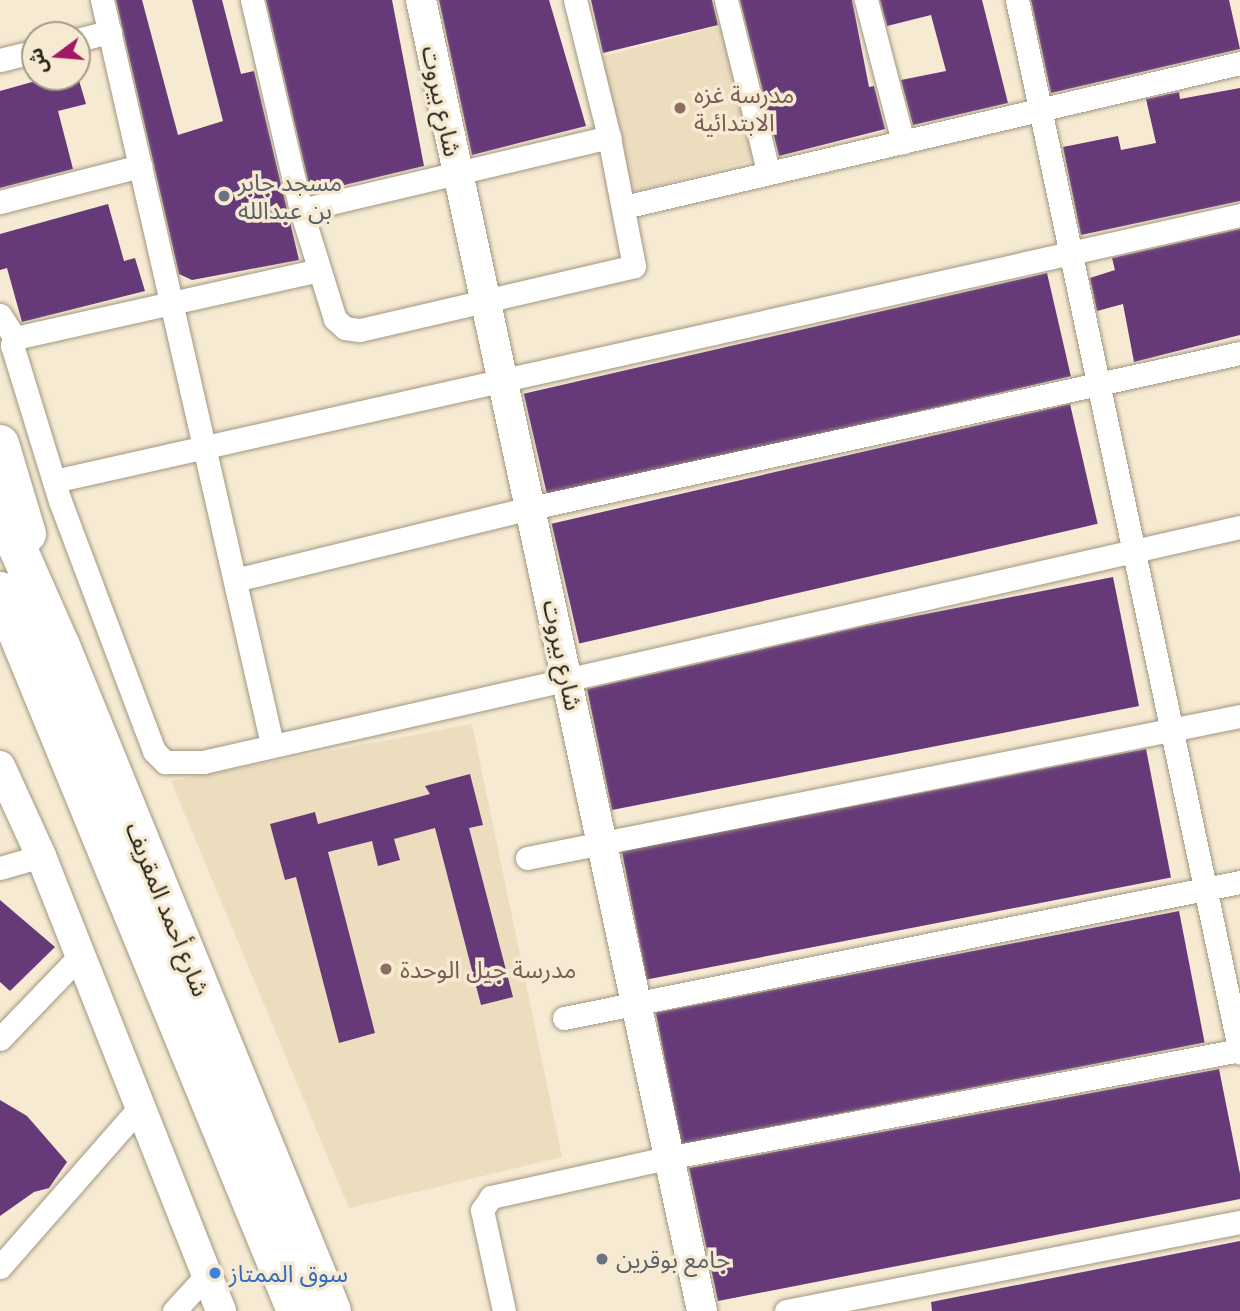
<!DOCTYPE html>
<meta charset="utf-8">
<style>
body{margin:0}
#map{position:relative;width:1240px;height:1311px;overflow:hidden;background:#f6ead2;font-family:"Golos Text","Noto Sans Arabic",sans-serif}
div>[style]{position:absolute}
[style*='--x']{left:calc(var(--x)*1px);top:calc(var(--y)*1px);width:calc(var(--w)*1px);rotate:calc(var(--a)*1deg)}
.built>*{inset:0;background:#ecddbf;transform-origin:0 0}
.building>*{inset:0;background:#663978;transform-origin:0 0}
.roads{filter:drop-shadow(0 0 2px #a19680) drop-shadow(0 0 2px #a19680)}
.minor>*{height:23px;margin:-11.5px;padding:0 11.5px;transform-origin:11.5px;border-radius:11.5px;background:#fff}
.tertiary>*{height:30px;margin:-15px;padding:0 15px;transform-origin:15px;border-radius:15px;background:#fff}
.trunk>*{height:38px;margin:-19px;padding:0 19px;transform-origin:19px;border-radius:19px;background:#fff}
.dots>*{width:19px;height:19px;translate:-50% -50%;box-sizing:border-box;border:4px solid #f6ead2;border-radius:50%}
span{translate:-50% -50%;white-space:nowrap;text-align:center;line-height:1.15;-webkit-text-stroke:7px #f6ead2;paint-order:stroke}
.education-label{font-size:24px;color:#785e54}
.left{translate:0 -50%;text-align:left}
.street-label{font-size:24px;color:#27231a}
.worship-label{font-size:24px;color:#5b616d}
.shop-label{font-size:24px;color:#366cbe}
.north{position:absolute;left:21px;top:21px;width:70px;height:70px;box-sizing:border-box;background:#f6ead2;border:2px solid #a39a88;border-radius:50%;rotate:254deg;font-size:19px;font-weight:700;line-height:28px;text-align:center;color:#27231a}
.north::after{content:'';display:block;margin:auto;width:24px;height:32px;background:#a11965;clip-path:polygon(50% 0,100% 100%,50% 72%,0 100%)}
</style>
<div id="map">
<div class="built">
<div style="left:728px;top:23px;width:139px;height:135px;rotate:75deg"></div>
<div style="clip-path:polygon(472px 724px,562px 1157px,349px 1208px,171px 781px)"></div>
</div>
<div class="building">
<div style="clip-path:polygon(116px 0,142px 0,178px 135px,223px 121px,192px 0,222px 0,241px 74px,254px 71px,299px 260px,192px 280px,179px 274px)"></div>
<div style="clip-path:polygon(266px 0,392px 0,424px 166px,311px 193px)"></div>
<div style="clip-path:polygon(439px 0,549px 0,586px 126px,472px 155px)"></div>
<div style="clip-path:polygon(591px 0,712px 0,718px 25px,603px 53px)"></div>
<div style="clip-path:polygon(740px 0,852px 0,869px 87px,874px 86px,885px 129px,779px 156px)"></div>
<div style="clip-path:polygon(880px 0,982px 0,1008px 103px,913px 125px,901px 80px,946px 71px,931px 15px,887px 26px)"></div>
<div style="clip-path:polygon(1031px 0,1229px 0,1240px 49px,1051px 93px)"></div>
<div style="clip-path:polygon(50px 77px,78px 77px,86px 104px,58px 111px,73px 169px,0 188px,0 91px)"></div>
<div style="clip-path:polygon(1240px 88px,1240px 201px,1081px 235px,1063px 147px,1118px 136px,1121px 150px,1156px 143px,1146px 99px,1179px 92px,1180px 99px)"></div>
<div style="clip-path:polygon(108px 204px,124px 261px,135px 258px,145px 291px,22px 322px,7px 268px,0 270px,0 234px)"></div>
<div style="clip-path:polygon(1240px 229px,1240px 335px,1134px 362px,1123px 304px,1097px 311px,1090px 278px,1115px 270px,1112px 258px)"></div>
<div style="left:1047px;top:273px;width:106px;height:537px;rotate:77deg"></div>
<div style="left:1070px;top:404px;width:123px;height:532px;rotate:77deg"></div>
<div style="clip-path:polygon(1113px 577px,1139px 706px,612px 810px,587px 689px,865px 626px)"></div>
<div style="left:1146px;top:749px;width:131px;height:534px;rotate:79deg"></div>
<div style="clip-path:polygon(470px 774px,483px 825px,469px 828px,513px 997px,481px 1005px,435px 828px,394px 839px,400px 860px,378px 866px,372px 841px,328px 852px,375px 1033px,339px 1043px,296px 877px,285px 880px,270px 824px,315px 812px,318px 824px,430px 794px,425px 786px)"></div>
<div style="clip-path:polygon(0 900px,55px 947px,10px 991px,0 982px)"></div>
<div style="left:1179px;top:911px;width:134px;height:533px;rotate:79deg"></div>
<div style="clip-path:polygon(1219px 1069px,1240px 1174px,1240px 1199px,718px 1301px,689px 1168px)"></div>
<div style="clip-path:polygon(0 1100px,27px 1116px,67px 1162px,49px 1188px,34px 1192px,0 1216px)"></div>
<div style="clip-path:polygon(1240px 1241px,1240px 1311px,932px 1311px,931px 1302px)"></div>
</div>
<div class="roads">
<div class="minor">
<div style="--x:102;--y:0;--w:763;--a:77.13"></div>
<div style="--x:252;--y:0;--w:216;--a:76.9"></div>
<div style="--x:301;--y:210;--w:114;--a:72.7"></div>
<div style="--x:335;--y:319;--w:13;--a:42"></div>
<div style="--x:345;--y:328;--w:15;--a:8"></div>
<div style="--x:360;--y:330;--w:281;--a:-13.1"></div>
<div style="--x:634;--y:266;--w:131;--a:-101"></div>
<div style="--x:609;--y:137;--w:141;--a:-103.9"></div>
<div style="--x:726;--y:0;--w:176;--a:76.2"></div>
<div style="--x:866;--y:0;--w:147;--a:75.4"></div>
<div style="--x:1017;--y:0;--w:1076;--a:78.04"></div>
<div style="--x:77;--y:40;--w:34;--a:-14"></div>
<div style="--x:0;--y:60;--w:36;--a:-14"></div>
<div style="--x:0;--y:202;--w:145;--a:-14.4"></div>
<div style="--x:624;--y:207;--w:633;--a:-13.16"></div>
<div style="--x:301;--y:210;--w:317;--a:-13.3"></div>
<div style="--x:0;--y:315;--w:27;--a:57"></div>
<div style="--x:15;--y:338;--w:8;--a:113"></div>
<div style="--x:12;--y:345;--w:163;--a:72.9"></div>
<div style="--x:60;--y:501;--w:241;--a:69.4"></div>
<div style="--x:145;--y:727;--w:26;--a:69"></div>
<div style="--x:154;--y:751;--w:16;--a:45"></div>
<div style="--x:165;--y:762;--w:38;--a:0"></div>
<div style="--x:203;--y:762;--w:1063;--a:-12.77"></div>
<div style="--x:15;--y:338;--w:312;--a:-12.6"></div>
<div style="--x:54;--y:481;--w:1215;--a:-12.64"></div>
<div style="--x:235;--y:580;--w:305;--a:-13.7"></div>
<div style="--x:531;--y:508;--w:726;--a:-12.33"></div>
<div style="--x:527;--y:858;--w:727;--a:-11.26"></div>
<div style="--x:0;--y:868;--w:43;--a:-16.3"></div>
<div style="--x:564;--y:1018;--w:690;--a:-11.38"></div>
<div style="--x:0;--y:1039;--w:112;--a:-46.1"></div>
<div style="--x:0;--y:1267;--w:211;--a:-48.8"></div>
<div style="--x:174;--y:1311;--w:49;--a:-47.5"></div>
<div style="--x:504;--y:1311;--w:103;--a:-102.3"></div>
<div style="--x:482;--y:1210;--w:16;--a:-55"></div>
<div style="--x:491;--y:1197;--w:180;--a:-12.5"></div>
<div style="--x:667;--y:1158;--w:583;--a:-10.67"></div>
<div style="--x:786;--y:1311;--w:463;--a:-11.1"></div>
</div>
<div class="tertiary">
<div style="--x:421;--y:0;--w:1341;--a:77.9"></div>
<div style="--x:0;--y:766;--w:99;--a:65.5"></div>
<div style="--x:41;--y:856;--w:489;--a:68.4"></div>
</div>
<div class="trunk">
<div style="--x:0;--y:444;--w:94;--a:73.3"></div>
<div style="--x:0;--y:508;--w:151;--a:66.2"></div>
<div style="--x:61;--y:646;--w:718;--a:67.83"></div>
<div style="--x:0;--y:591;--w:778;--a:67.65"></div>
</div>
</div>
<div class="dots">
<div style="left:680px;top:108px;background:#8d6e63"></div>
<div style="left:224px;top:196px;background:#6b7280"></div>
<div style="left:386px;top:969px;background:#8d6e63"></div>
<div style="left:602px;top:1259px;background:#6b7280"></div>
<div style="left:215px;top:1273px;background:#3f7fe0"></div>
</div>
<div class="education-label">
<span class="left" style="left:694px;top:108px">مدرسة غزه<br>الابتدائية</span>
<span class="left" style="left:400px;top:969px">مدرسة جيل الوحدة</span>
</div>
<div class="street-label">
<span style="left:442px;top:101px;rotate:78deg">شارع بيروت</span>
<span style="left:563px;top:655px;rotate:78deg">شارع بيروت</span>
<span style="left:168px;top:909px;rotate:68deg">شارع أحمد المقريف</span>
</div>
<div class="worship-label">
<span class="left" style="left:238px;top:196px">مسجد جابر<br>بن عبدالله</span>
<span class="left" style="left:616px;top:1259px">جامع بوقرين</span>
</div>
<div class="shop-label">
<span class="left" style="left:229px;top:1273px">سوق الممتاز</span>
</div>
<div class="north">ش</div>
</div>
